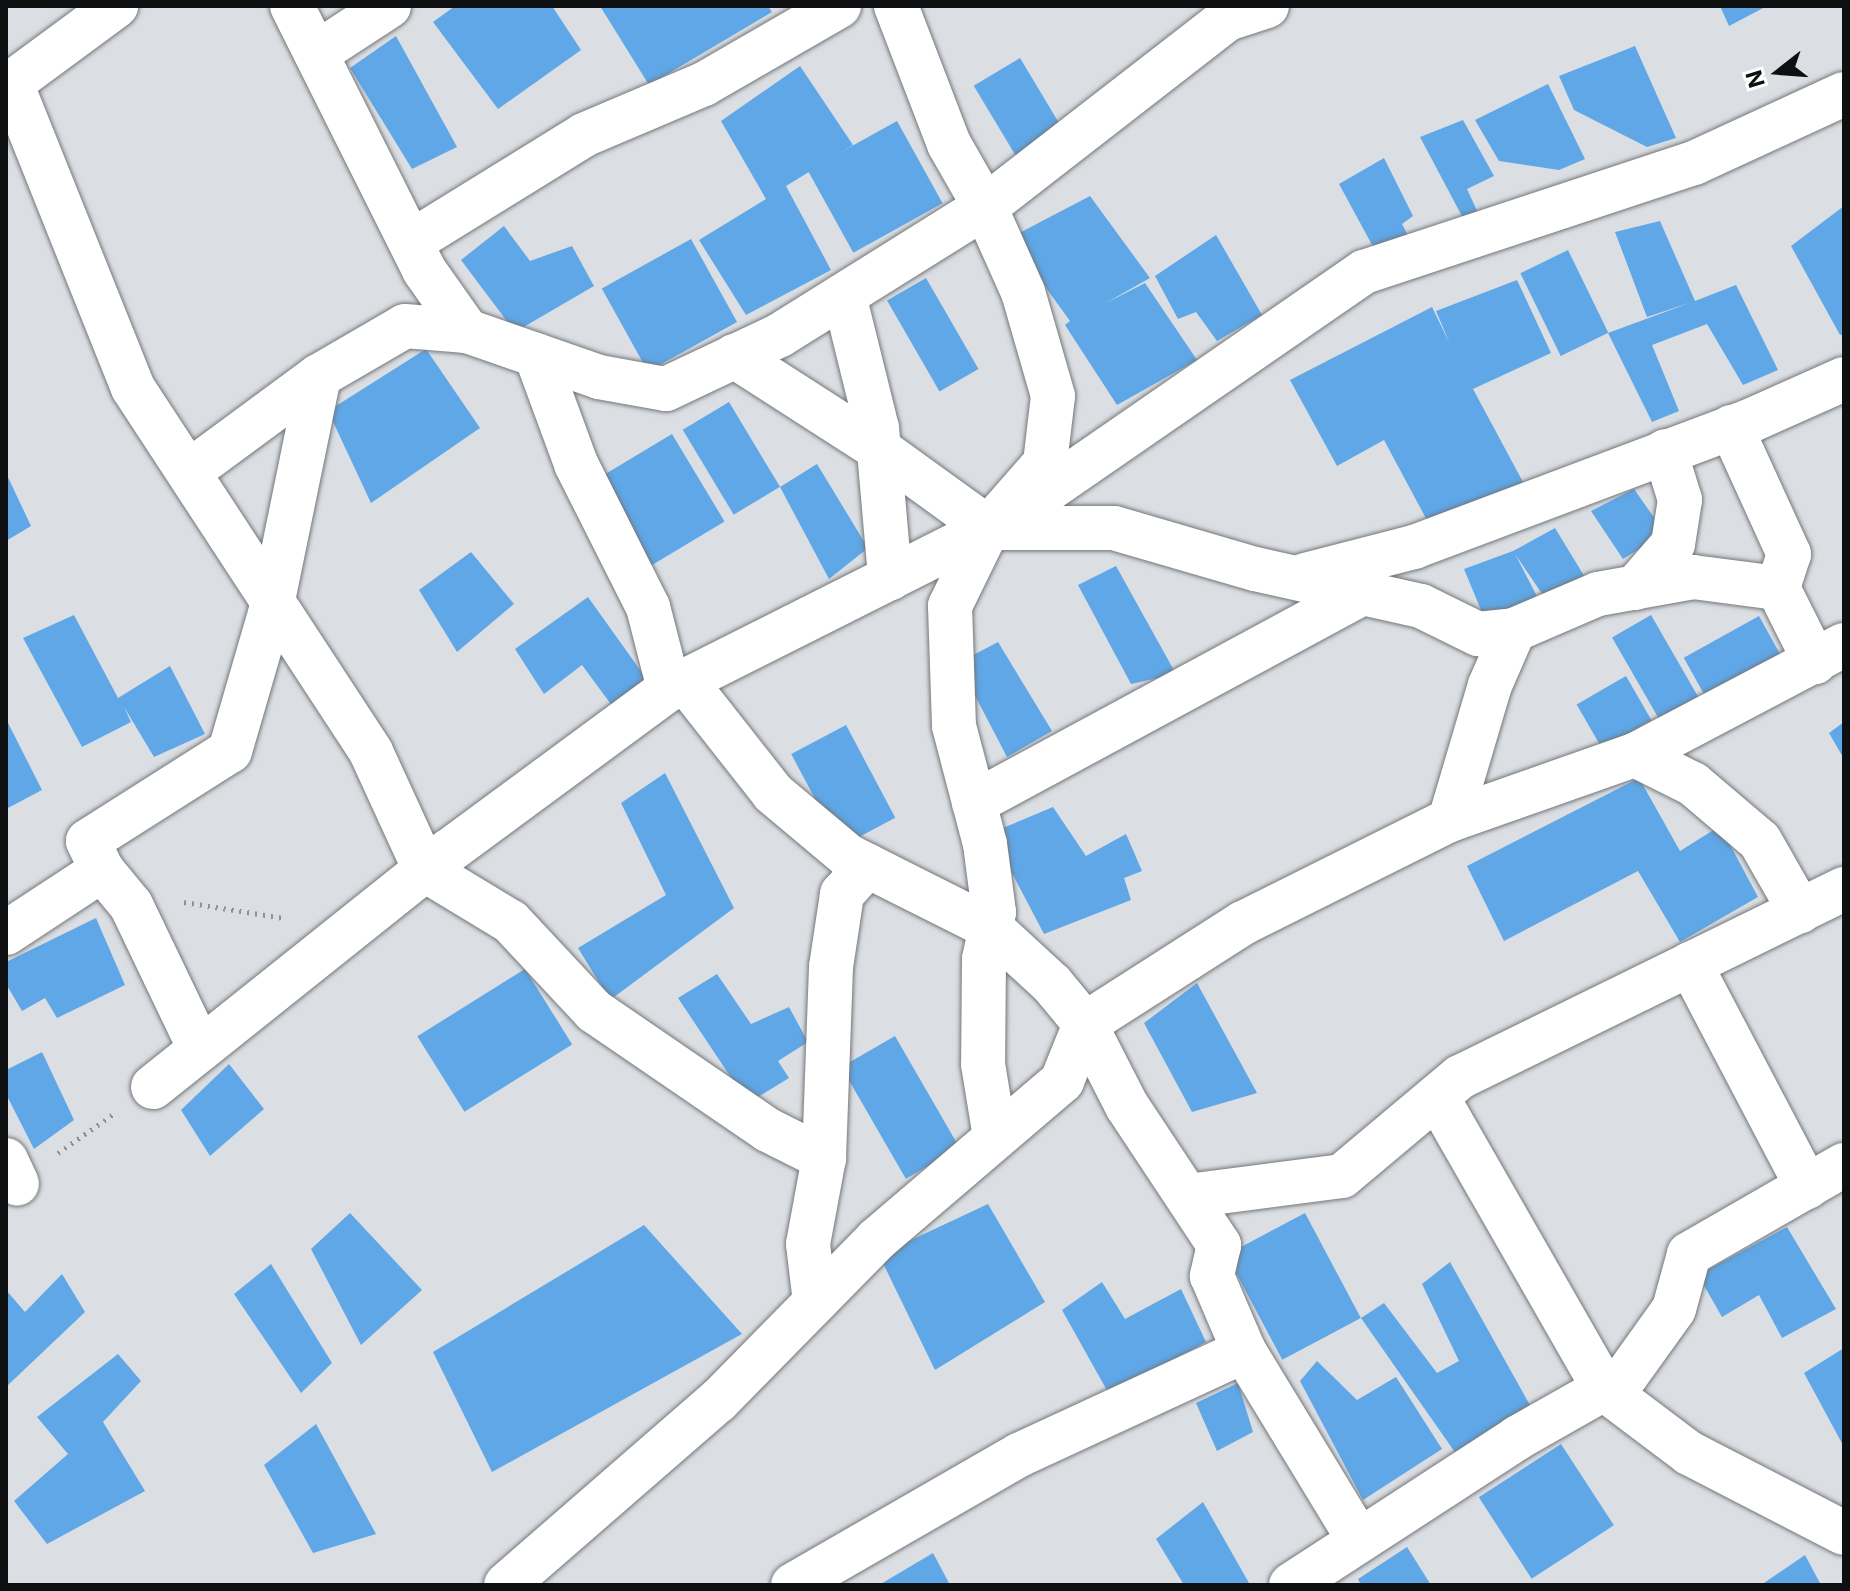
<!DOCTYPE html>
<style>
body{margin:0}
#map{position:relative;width:1850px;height:1591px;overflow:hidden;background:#dbdfe3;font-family:Inter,sans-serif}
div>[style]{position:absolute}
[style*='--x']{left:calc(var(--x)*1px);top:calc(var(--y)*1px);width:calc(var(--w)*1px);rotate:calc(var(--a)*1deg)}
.building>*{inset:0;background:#5fa7e7;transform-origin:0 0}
.path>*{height:5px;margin-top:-2.5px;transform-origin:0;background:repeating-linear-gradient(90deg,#8e9194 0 2px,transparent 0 8px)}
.roads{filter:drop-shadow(0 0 2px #73777a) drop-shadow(0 0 2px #73777a)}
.minor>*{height:44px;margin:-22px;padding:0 22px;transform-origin:22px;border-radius:22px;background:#fff}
span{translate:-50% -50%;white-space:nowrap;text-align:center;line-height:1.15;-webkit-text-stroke:6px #fff;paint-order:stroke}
.frame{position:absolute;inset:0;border:8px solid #0d0f10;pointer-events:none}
.north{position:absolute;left:1738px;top:32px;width:80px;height:80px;-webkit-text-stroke:6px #fff;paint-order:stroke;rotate:253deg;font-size:22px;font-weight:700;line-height:32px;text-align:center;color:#0d0f10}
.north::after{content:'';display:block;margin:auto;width:28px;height:36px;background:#0d0f10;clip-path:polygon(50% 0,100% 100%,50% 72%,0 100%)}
</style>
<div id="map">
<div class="building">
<div style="clip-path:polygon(455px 6px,552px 6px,581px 50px,498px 109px,433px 22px)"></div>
<div style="clip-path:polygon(600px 6px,768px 6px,772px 12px,649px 85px)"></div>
<div style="clip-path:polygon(1720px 6px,1767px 6px,1729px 26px)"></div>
<div style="clip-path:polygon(396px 36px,457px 147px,412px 169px,350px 68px)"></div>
<div style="clip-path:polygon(1635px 46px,1676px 138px,1647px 147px,1574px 110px,1559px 76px)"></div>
<div style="left:1020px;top:58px;width:90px;height:54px;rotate:59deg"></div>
<div style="clip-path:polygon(800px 66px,853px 145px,786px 186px,831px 270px,746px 315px,699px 240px,766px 199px,721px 121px)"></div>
<div style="clip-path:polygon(1548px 84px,1585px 159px,1559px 170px,1499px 161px,1475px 120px)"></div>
<div style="clip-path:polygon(1463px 120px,1494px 176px,1467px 189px,1479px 215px,1464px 220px,1420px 137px)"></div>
<div style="left:897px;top:121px;width:94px;height:102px;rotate:61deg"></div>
<div style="clip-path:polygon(1384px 158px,1413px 216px,1402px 224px,1410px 239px,1377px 254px,1339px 184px)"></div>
<div style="clip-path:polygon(1090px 196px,1150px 278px,1104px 304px,1145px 283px,1197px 360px,1117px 405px,1065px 325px,1070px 321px,1010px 238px)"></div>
<div style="clip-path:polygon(1844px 206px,1844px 334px,1840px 335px,1791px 246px)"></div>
<div style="clip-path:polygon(1660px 221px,1695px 301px,1736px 285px,1778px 370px,1743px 385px,1707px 324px,1652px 345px,1679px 411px,1652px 422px,1608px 333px,1692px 302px,1647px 317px,1615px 232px)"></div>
<div style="clip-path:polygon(504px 226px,530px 261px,572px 246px,594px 286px,515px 332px,461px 260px)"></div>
<div style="clip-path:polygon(1216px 235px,1262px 315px,1217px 341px,1196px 312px,1178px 319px,1155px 276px)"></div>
<div style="left:691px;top:239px;width:95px;height:102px;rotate:61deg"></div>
<div style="left:1568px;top:250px;width:92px;height:53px;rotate:64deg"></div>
<div style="left:926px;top:278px;width:105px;height:45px;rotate:60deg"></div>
<div style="clip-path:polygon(1517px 280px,1551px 353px,1473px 389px,1523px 482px,1430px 526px,1384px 440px,1337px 466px,1290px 380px,1432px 307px,1450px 344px,1436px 311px)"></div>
<div style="clip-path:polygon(426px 349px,480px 428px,371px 503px,328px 411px)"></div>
<div style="left:729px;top:402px;width:99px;height:54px;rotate:59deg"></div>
<div style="left:672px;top:434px;width:102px;height:85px;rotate:59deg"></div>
<div style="clip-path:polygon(817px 464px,868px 548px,829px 579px,780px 487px)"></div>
<div style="clip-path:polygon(6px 473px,31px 526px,6px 541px)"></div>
<div style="clip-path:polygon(1634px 489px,1665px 533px,1623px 559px,1591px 511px)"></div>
<div style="clip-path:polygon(1555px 528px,1586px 579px,1547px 601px,1515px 554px,1539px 600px,1488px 627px,1464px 569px,1513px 551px)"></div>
<div style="clip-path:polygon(471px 552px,514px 604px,457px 652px,419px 590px)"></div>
<div style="clip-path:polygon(1116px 566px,1176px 674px,1131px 684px,1078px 585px)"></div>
<div style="clip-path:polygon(588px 597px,648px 681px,613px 707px,582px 665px,544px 694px,515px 649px)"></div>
<div style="clip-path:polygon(74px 615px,118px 698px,170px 666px,205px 734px,154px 757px,124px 707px,131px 722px,82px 747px,23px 638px)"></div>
<div style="left:1651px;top:615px;width:94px;height:45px;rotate:60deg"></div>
<div style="left:1759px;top:616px;width:47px;height:86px;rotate:61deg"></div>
<div style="clip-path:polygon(998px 642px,1052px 731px,1007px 757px,958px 663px)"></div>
<div style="left:1626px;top:676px;width:51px;height:57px;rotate:60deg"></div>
<div style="clip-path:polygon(6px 719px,42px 790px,6px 809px)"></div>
<div style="clip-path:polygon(1844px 722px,1844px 759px,1829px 733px)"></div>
<div style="left:846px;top:725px;width:105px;height:62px;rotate:62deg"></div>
<div style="clip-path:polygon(665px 773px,734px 908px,610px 1000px,578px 948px,666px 895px,621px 803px)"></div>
<div style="clip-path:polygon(1639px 778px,1680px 851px,1720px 826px,1758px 897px,1680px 942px,1638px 871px,1504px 941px,1467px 866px)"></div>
<div style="clip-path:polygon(1053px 807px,1086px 856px,1126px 834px,1142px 871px,1124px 878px,1131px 900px,1044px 934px,991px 833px)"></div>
<div style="clip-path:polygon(96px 918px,125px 985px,57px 1018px,45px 998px,22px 1011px,6px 984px,6px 962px)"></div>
<div style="left:525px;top:969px;width:89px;height:127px;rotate:58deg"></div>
<div style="clip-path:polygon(717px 974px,751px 1024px,789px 1007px,808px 1042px,778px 1061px,789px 1078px,748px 1103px,678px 998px)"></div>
<div style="clip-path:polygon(1197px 983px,1257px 1093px,1192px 1112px,1144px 1023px)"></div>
<div style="left:895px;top:1036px;width:129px;height:62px;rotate:60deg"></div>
<div style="clip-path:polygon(42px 1052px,74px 1120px,34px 1149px,6px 1094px,6px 1070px)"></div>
<div style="clip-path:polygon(229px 1064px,264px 1109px,210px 1156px,181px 1110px)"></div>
<div style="clip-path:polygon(988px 1204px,1045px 1302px,935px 1370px,879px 1255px)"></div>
<div style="clip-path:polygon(350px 1213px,422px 1290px,361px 1345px,311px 1249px)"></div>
<div style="left:1305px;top:1213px;width:119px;height:89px;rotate:62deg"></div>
<div style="clip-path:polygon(644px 1225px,742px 1334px,492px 1472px,433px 1352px)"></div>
<div style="clip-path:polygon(1787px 1227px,1836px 1309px,1782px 1338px,1759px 1295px,1722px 1317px,1698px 1275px)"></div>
<div style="clip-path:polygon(1450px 1262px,1531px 1407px,1459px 1458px,1361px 1318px,1384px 1303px,1437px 1373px,1459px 1361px,1422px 1284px)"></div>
<div style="clip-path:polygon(271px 1264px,332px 1363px,301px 1393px,234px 1294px)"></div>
<div style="clip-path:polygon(62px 1274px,85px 1312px,6px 1387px,6px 1290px,25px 1312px)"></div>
<div style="clip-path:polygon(1102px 1282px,1125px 1319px,1181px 1289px,1206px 1342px,1109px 1394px,1062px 1310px)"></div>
<div style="clip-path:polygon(1844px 1348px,1844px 1447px,1804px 1373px)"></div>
<div style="clip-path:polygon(118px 1354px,141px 1381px,103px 1422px,145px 1491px,47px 1544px,14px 1501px,68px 1454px,37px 1417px)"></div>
<div style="clip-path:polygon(1317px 1361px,1357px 1400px,1396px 1377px,1442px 1449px,1363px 1500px,1300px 1381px)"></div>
<div style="clip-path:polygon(1238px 1383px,1253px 1432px,1217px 1451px,1196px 1403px)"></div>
<div style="clip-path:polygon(316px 1424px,376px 1534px,313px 1553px,264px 1465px)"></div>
<div style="left:1561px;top:1444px;width:97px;height:98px;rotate:57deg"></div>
<div style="clip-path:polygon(1203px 1502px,1249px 1583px,1246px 1585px,1184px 1585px,1156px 1539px)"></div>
<div style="clip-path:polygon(1407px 1547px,1431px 1585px,1361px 1585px,1358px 1579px)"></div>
<div style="clip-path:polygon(933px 1553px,950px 1585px,879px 1585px)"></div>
<div style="clip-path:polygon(1805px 1555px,1821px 1585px,1761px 1585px)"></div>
</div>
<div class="path">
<div style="--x:184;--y:902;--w:101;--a:9.1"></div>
<div style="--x:58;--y:1153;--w:70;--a:-35.1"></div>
</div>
<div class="roads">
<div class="minor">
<div style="--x:292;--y:6;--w:295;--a:63.4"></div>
<div style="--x:424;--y:270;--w:75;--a:54.8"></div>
<div style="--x:896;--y:6;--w:148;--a:69"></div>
<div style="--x:949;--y:144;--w:73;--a:60.3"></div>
<div style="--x:985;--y:207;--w:306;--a:-37.8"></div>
<div style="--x:1227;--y:19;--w:42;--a:-18"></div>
<div style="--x:317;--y:53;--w:86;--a:-33.1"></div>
<div style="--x:11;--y:83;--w:328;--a:68.2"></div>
<div style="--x:133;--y:388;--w:435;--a:56.8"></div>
<div style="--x:371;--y:752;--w:130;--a:65.4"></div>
<div style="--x:425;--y:870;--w:100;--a:31.2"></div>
<div style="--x:511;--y:922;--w:122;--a:47"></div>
<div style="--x:594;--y:1011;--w:211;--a:34.4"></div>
<div style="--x:768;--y:1130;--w:63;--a:26.6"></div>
<div style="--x:6;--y:87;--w:137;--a:-36.4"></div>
<div style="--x:411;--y:242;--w:203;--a:-31.7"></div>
<div style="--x:584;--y:135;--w:130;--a:-23"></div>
<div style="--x:704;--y:84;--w:156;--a:-30"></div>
<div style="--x:844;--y:295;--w:137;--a:76.1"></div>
<div style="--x:877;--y:428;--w:151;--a:85"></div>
<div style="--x:536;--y:355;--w:116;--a:69.8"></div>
<div style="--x:576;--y:464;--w:160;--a:63.3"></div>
<div style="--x:648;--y:607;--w:85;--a:75.6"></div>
<div style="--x:734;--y:356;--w:172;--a:32.7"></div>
<div style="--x:879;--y:449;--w:135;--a:35.9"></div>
<div style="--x:988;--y:528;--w:126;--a:0"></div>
<div style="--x:1114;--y:528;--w:147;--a:16.2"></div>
<div style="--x:1255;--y:569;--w:170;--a:12.6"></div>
<div style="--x:1421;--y:606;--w:64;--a:26.2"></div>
<div style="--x:1478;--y:634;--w:36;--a:-6"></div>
<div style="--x:1514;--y:630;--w:91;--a:-23.2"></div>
<div style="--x:1598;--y:594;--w:97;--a:-10.1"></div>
<div style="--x:1693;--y:577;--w:86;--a:7.4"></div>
<div style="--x:1778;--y:588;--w:83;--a:63.4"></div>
<div style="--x:1731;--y:427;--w:140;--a:65.5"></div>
<div style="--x:1789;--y:554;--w:36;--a:108"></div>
<div style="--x:190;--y:471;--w:160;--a:-36.4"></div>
<div style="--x:1305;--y:575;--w:113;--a:-14.4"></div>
<div style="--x:1414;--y:547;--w:361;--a:-20.6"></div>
<div style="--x:1752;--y:420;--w:101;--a:-24"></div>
<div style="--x:1635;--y:588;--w:58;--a:-49.2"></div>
<div style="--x:1673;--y:544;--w:45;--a:-81"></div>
<div style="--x:1680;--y:500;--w:51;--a:-107"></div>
<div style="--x:685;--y:681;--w:142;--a:51.8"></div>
<div style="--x:773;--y:793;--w:98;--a:40"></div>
<div style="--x:848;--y:856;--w:160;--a:26.7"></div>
<div style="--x:991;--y:928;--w:83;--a:42.6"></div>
<div style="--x:1052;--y:984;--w:52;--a:50.5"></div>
<div style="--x:1085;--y:1024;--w:92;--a:62.9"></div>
<div style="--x:1127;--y:1106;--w:167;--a:56.5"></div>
<div style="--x:1219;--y:1245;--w:32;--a:103"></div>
<div style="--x:1212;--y:1276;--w:82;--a:66.9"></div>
<div style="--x:1244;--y:1351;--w:221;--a:58.7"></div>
<div style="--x:1635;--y:755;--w:65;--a:26.6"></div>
<div style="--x:1693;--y:784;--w:88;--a:40.4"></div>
<div style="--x:1760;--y:841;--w:81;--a:60.3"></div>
<div style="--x:974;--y:803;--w:442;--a:-28.4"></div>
<div style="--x:1450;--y:820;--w:141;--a:-73.5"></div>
<div style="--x:1490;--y:685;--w:60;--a:-66.4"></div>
<div style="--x:102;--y:870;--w:45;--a:50.4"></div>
<div style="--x:131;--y:905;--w:160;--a:64.4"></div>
<div style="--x:6;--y:933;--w:115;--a:-33.3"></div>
<div style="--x:102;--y:870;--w:32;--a:-116"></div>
<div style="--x:88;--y:841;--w:168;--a:-32.4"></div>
<div style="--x:230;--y:751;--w:147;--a:-73.8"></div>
<div style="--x:271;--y:610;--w:239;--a:-78.4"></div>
<div style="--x:319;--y:376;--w:99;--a:-30.2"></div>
<div style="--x:405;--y:326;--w:62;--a:4.6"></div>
<div style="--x:467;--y:331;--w:140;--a:19.2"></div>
<div style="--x:599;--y:377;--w:68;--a:10.2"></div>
<div style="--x:666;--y:389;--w:126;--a:-25.3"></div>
<div style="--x:780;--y:335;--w:242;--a:-32"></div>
<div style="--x:985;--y:207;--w:93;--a:65.9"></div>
<div style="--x:1023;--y:292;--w:108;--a:73.9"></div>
<div style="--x:1053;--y:396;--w:67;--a:96.8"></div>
<div style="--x:1045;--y:463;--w:86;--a:131.2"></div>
<div style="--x:988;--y:528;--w:87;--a:116"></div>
<div style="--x:950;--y:606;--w:120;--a:88.1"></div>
<div style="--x:954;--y:726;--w:122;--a:75.3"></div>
<div style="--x:985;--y:844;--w:69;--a:82.5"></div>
<div style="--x:994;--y:912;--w:48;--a:102"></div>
<div style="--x:984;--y:959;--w:105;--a:90.5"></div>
<div style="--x:983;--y:1064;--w:74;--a:80.7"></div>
<div style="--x:1690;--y:964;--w:252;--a:62.3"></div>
<div style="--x:153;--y:1087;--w:379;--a:-38.6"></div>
<div style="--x:449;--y:851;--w:273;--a:-36.4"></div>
<div style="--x:669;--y:689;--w:374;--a:-26.7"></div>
<div style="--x:1003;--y:521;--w:439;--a:-34.6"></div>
<div style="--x:1364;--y:272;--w:348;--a:-18.3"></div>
<div style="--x:1694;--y:163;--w:165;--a:-24.7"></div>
<div style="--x:1437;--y:1097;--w:336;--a:60.2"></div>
<div style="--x:1604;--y:1389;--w:106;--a:37"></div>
<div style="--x:1689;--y:1453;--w:174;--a:27.3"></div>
<div style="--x:6;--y:1160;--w:26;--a:65"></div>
<div style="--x:1188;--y:1196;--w:155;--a:-7.4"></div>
<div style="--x:1342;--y:1176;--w:154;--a:-40"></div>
<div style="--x:1460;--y:1077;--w:428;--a:-26.1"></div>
<div style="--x:815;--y:1302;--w:58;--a:-96.9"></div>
<div style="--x:808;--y:1244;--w:87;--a:-79.5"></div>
<div style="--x:824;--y:1158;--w:191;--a:-87.9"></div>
<div style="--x:831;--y:967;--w:74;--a:-81.4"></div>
<div style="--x:842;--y:894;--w:38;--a:-48"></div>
<div style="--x:506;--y:1585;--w:281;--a:-41"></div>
<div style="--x:718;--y:1401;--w:226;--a:-45.5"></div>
<div style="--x:876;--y:1240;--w:245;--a:-40.5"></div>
<div style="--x:1062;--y:1081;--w:61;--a:-68"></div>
<div style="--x:1085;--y:1024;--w:188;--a:-32.6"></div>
<div style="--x:1243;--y:923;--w:231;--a:-26.5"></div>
<div style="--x:1450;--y:820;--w:196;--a:-19.4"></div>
<div style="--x:1635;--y:755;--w:236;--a:-27.8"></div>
<div style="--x:793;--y:1585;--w:261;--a:-29.9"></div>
<div style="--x:1019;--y:1455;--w:248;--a:-24.8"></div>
<div style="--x:1291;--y:1585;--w:270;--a:-33"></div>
<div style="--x:1517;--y:1438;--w:125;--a:-29.6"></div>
<div style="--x:1626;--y:1376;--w:82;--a:-54.4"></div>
<div style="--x:1674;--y:1309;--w:57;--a:-74.7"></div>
<div style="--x:1689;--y:1254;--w:179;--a:-29.9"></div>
</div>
</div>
<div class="frame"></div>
<div class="north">N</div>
</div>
